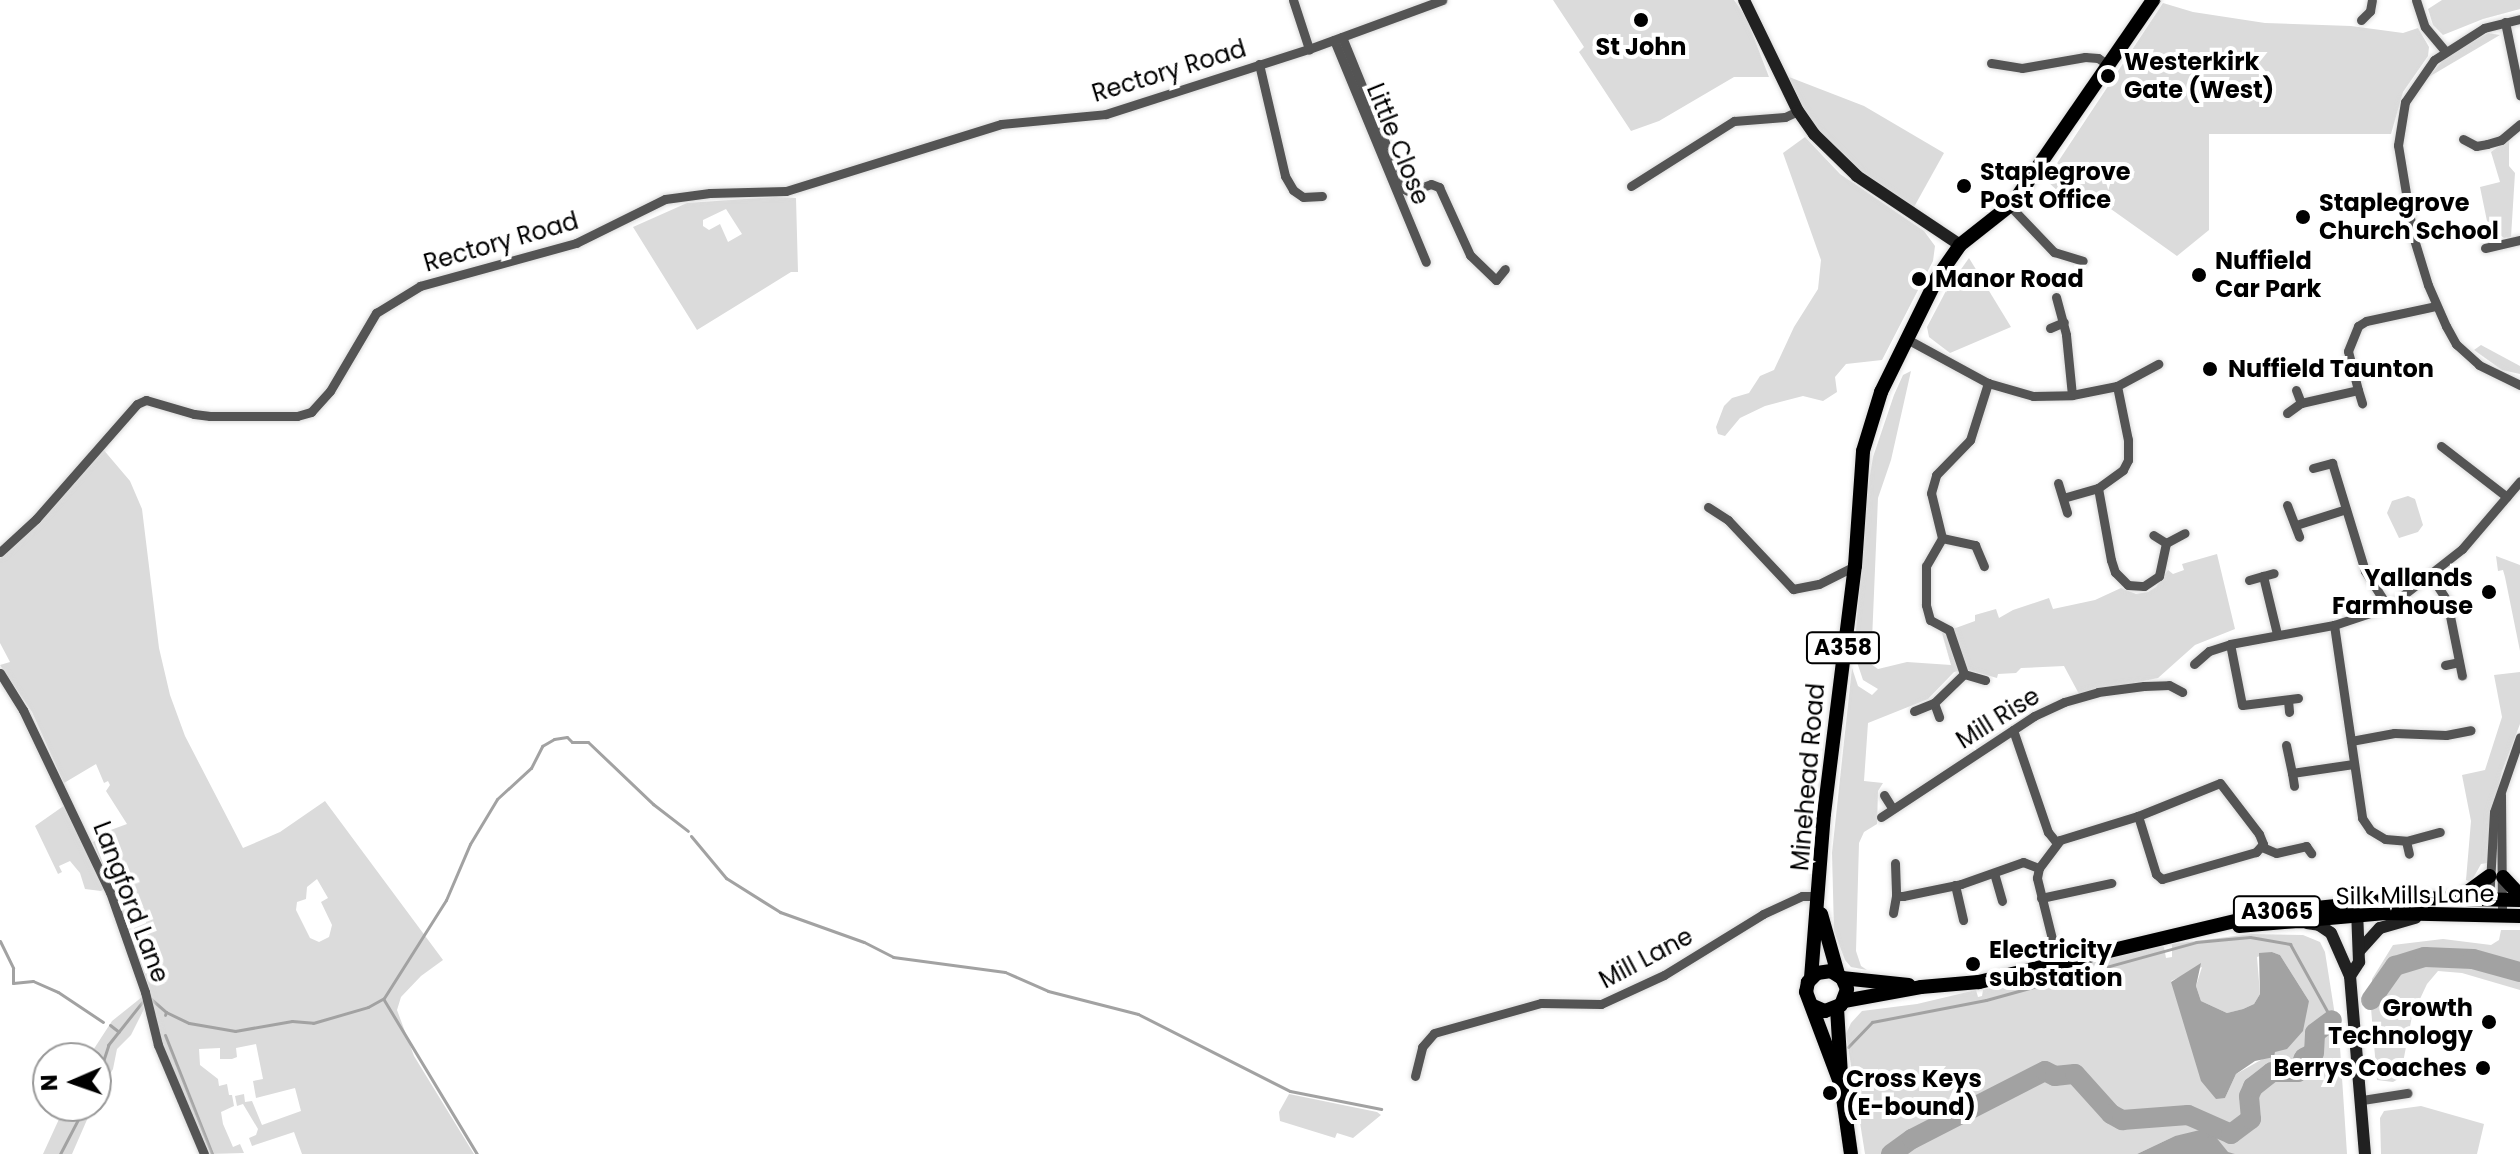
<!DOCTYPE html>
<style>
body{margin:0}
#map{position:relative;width:2520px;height:1154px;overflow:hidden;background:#fff;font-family:Poppins,sans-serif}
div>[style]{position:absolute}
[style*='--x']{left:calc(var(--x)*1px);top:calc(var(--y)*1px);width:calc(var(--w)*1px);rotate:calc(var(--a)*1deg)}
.green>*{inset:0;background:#dbdbdb}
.water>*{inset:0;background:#a2a2a2}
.stream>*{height:3px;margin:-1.5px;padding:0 1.5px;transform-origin:1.5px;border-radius:1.5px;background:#a2a2a2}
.river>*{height:20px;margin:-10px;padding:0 10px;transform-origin:10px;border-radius:10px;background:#a2a2a2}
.roads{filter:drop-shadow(0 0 2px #dbdbdb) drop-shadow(0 0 2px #dbdbdb)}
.street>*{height:9px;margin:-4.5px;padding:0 4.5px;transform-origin:4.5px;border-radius:4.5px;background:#545454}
.secondary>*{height:12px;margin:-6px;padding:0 6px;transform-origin:6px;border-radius:6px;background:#212121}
.primary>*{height:14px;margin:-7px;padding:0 7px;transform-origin:7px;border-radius:7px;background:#000}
.dots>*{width:22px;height:22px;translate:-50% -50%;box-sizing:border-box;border:4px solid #fff;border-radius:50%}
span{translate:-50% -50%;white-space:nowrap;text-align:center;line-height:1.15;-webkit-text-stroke:8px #fff;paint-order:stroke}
.shield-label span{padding:2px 6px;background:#fff;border:2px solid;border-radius:6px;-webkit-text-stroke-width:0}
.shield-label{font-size:22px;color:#000;font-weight:700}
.poi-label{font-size:24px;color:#000;font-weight:700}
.left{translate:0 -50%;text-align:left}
.right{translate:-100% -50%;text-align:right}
.street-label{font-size:24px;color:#000}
.north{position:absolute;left:32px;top:1042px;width:80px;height:80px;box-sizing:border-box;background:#fff;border:2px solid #999;border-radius:50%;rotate:268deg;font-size:22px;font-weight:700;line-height:32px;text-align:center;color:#000}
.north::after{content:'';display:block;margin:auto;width:28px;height:36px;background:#000;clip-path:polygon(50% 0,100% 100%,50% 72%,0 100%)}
</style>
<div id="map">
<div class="green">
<div style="clip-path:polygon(1553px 0,1734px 0,1746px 17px,1769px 77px,1734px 77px,1659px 121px,1631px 131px,1579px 52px,1584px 47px)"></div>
<div style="clip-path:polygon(2442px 0,2520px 0,2520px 9px,2483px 19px,2443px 35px,2433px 25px,2428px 9px)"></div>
<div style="clip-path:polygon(2163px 3px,2193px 12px,2265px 23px,2351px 26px,2403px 33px,2418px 28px,2429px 47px,2428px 56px,2403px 92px,2391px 134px,2209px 134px,2209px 230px,2177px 256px,2094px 197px,2062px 195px,2046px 180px)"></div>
<div style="clip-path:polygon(2488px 33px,2500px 35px,2427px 78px,2448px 55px)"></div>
<div style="clip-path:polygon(1789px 77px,1864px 106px,1944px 153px,1914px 207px,1843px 159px,1806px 115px)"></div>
<div style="clip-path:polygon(1805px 137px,1840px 174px,1924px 231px,1935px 246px,1933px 261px,1882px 360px,1846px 364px,1835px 377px,1837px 392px,1823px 401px,1803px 396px,1765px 406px,1740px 418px,1725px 436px,1718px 434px,1716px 427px,1724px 406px,1732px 398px,1749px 393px,1760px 376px,1774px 370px,1794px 327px,1818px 289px,1821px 260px,1783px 153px)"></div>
<div style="clip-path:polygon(2509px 139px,2509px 166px,2515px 173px,2511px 237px,2504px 238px,2488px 226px,2480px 187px,2500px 182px,2491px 152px)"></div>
<div style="clip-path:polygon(evenodd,775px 197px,796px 198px,798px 272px,791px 272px,697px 330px,633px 227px,687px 203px,775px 197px,726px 209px,742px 234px,728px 242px,720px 224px,709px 230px,703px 226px,703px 220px,726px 209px)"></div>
<div style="clip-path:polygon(1969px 258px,2011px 327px,1950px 353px,1929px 337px,1927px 327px,1947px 289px)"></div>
<div style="clip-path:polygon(2481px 345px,2520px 366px,2520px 374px,2502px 370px,2474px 350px)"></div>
<div style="clip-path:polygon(1911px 371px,1891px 460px,1878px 498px,1871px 664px,1878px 669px,1907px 662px,1951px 665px,1942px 633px,1975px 621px,1975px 615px,1996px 609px,1999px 618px,2013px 610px,2049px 598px,2053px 609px,2095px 600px,2121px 588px,2136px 594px,2148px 592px,2156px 587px,2168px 570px,2173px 574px,2184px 570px,2182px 564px,2217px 554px,2235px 629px,2195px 645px,2158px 678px,2079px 694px,2064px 666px,2021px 668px,2016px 673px,1998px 674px,1997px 678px,1965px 669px,1954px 672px,1928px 699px,1868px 723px,1864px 781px,1883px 783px,1878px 791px,1877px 824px,1864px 832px,1859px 843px,1856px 951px,1861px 966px,1867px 970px,1851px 967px,1845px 960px,1834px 931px,1832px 853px,1852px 668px,1858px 686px,1872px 695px,1878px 689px,1863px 680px,1854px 653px,1868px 487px,1873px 457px,1894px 395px,1903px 375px)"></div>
<div style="clip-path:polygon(evenodd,102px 448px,130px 481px,142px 509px,159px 648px,170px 695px,185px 736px,243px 848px,280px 832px,325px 801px,443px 960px,421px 976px,401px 997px,397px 1010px,414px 1056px,474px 1154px,302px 1154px,294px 1132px,252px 1146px,249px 1138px,256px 1135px,258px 1129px,243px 1104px,237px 1106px,235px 1096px,244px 1094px,245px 1102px,252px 1101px,262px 1125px,301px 1111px,295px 1088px,256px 1098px,253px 1081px,263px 1079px,256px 1044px,236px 1048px,237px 1057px,232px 1059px,220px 1059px,220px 1048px,199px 1049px,200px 1065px,218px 1079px,219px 1086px,227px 1084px,229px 1095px,232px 1095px,234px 1106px,221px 1112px,223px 1124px,233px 1147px,240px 1144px,244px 1153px,210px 1154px,162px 1044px,149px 986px,132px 940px,134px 928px,146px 923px,146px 918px,124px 916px,93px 842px,98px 839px,97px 835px,127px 824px,106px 791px,110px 785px,108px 781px,104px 783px,96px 764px,64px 783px,32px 712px,0 665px,10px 662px,0 643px,0 558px,53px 505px,102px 448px,317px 879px,328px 898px,321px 902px,332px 925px,329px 937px,319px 942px,310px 938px,296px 910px,297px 902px,306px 899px,307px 887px,317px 879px)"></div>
<div style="clip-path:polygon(2408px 496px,2415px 499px,2423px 525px,2418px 532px,2399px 538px,2387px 513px,2392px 501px)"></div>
<div style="clip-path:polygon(2496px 556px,2520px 565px,2520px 651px,2505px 577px,2503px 570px,2498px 571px)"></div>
<div style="clip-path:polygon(2520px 672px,2520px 724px,2502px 771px,2490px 824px,2487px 863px,2481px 864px,2471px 882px,2466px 880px,2471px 821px,2462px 775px,2485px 770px,2502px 717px,2494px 675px)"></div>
<div style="clip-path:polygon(65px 805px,104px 889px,101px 891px,85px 889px,80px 873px,70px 861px,59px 866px,62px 872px,58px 874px,35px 826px)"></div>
<div style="clip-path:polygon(2501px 930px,2520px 930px,2520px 990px,2462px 973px,2438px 971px,2427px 984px,2412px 1016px,2400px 1078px,2393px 1082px,2377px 1080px,2371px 1008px,2372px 979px,2393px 945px,2443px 939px,2491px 945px,2499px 940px)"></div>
<div style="clip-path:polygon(evenodd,2251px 934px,2303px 935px,2320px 942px,2325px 952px,2340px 1047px,2347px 1154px,2235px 1154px,2228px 1153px,2211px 1133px,2175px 1136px,2137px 1154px,1865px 1154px,1846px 1034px,1851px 1023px,1862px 1011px,1917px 1004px,1976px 990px,1978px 997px,1982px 996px,1983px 990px,2160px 946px,2164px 947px,2166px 958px,2172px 957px,2172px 944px,2251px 934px,2272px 952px,2280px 955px,2309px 1001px,2275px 1052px,2236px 1074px,2225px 1098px,2171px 981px,2202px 967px,2196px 986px,2201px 1001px,2227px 1013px,2243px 1009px,2254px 1004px,2260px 994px,2257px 957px,2272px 952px)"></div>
<div style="clip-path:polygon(142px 997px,144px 1009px,131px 1035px,117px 1049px,113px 1069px,96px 1099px,96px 1058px,88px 1058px,112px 1021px)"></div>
<div style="clip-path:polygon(1289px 1094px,1377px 1112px,1381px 1115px,1353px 1138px,1337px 1133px,1335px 1138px,1280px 1121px,1279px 1112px)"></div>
<div style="clip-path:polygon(65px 1106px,93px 1106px,72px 1154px,43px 1154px)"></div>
<div style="clip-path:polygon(2421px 1106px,2484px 1124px,2477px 1154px,2381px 1154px,2380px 1118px,2384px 1111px)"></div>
</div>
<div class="water">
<div style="clip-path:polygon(2272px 952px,2280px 955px,2309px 1001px,2303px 1031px,2287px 1049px,2275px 1052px,2274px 1057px,2255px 1061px,2236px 1074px,2225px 1098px,2216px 1099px,2201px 1081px,2171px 982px,2201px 963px,2196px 986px,2201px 1001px,2227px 1013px,2243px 1009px,2254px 1004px,2260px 994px,2259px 953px)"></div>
<div style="clip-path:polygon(2200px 1130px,2215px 1136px,2228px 1152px,2235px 1154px,2137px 1154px,2175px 1136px)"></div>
</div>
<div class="stream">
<div style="--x:691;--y:836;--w:55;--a:50.2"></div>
<div style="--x:726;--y:878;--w:64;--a:32.2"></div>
<div style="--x:780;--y:912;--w:89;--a:19.7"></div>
<div style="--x:864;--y:942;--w:33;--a:27"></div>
<div style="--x:893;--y:957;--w:113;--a:7.6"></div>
<div style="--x:1005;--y:972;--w:47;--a:23.8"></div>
<div style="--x:1048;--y:991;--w:93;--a:14.3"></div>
<div style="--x:1138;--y:1014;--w:170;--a:26.9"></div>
<div style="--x:1290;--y:1091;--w:93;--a:11.2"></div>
<div style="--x:0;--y:941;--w:30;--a:64"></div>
<div style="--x:13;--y:968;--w:15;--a:90"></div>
<div style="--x:13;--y:983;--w:20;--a:-6"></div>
<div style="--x:33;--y:981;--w:27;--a:24"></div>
<div style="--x:58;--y:992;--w:54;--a:33.7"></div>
<div style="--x:151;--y:999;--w:20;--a:41"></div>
<div style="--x:166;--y:1012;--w:3;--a:108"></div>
<div style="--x:384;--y:1000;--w:180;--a:58.9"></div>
<div style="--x:166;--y:1012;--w:25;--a:26"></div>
<div style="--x:189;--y:1023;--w:47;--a:9.9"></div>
<div style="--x:235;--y:1031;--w:58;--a:-10"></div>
<div style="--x:292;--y:1021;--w:21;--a:5"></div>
<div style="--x:313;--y:1023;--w:57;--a:-16.2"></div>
<div style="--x:368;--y:1007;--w:18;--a:-29"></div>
<div style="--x:384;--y:998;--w:116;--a:-57.7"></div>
<div style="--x:446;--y:900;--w:61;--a:-66.8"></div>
<div style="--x:470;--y:844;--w:52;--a:-59"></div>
<div style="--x:497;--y:799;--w:46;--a:-42.4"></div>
<div style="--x:531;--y:768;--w:25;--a:-63"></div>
<div style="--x:542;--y:746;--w:14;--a:-30"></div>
<div style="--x:554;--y:739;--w:13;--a:-9"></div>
<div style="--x:567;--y:737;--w:7;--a:45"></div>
<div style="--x:572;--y:742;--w:16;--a:0"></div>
<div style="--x:588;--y:742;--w:90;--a:43.6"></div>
<div style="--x:653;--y:804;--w:44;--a:37.6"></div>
<div style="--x:110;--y:1025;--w:11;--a:38"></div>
<div style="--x:165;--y:1035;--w:128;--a:68.4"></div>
<div style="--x:1848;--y:1047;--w:35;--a:-46"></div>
<div style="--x:1872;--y:1022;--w:116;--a:-10.9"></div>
<div style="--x:1986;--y:1000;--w:218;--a:-15.4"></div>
<div style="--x:2196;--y:942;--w:54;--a:-5.3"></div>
<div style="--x:2250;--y:937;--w:41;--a:9.9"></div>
<div style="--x:2290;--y:944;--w:87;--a:61.1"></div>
<div style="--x:96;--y:1083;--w:40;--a:-72"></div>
<div style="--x:108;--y:1045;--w:56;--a:-51.5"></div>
<div style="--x:2209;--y:1137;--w:13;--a:-39"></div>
<div style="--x:60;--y:1154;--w:54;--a:-62.5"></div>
</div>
<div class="river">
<div style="--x:2371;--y:1000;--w:42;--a:-54.8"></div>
<div style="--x:2395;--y:966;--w:31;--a:-17"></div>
<div style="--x:2425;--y:957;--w:48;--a:2.4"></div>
<div style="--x:2473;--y:959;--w:49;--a:15.5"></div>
<div style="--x:1891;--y:1154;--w:26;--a:-36"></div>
<div style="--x:1912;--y:1139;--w:149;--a:-27.1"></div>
<div style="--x:2045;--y:1071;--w:11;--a:27"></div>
<div style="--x:2055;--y:1076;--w:20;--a:-6"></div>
<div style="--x:2075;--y:1074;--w:54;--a:48"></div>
<div style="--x:2111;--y:1114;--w:13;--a:29"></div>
<div style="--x:2122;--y:1120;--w:66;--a:-4.3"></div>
<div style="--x:2188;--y:1115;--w:47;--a:23.8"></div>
<div style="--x:2231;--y:1134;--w:25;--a:-37"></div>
<div style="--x:2251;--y:1119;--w:23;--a:-95"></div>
<div style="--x:2249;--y:1096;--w:10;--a:-66"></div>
<div style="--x:2253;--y:1087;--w:24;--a:-38"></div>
<div style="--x:2272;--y:1072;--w:26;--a:0"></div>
<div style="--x:2298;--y:1072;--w:15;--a:-67"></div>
<div style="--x:2304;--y:1058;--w:11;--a:-27"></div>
<div style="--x:2314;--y:1053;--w:20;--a:-87"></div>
<div style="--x:2315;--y:1033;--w:21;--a:-37"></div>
</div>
<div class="roads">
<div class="street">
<div style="--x:1293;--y:0;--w:52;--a:71.9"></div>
<div style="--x:2416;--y:0;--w:28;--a:72"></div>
<div style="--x:2425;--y:27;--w:31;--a:50"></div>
<div style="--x:2520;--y:19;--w:37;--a:166"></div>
<div style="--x:2484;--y:28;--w:59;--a:147.4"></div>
<div style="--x:2434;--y:60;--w:51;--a:124.6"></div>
<div style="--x:2405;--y:102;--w:44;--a:99.2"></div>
<div style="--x:2398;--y:145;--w:92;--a:80.6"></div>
<div style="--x:2413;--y:236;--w:51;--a:73"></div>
<div style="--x:2428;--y:285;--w:45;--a:66.3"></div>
<div style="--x:2446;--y:326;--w:21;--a:61"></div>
<div style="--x:2456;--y:344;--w:31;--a:42"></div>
<div style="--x:2479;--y:365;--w:46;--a:26"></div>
<div style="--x:2361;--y:20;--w:13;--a:-45"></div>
<div style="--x:2370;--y:11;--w:11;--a:-80"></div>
<div style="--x:2505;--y:22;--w:75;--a:78.4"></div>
<div style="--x:1342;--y:37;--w:164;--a:67.8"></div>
<div style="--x:1404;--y:189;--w:7;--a:27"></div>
<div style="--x:1410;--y:192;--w:22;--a:-21"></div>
<div style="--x:1431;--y:184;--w:9;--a:21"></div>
<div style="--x:1439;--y:187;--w:75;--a:65.5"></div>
<div style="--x:1470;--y:255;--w:36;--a:44"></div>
<div style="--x:1496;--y:280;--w:14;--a:-51"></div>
<div style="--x:1334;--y:40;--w:240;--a:67.5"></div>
<div style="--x:1991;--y:63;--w:31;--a:9"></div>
<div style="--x:2022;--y:68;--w:64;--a:-9.9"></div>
<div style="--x:2085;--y:57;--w:13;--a:4"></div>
<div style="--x:2098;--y:58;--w:11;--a:34"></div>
<div style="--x:1259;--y:64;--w:115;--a:76.9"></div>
<div style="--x:1285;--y:176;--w:16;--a:60"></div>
<div style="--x:1293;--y:190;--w:12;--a:35"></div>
<div style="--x:1303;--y:197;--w:19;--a:-3"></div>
<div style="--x:2463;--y:139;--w:15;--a:28"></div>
<div style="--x:2476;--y:146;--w:11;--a:-10"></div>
<div style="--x:2487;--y:144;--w:15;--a:-16"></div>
<div style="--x:2501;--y:140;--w:25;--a:-40"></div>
<div style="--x:1631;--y:186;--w:122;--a:-32.3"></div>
<div style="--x:1734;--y:121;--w:51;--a:-4.5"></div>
<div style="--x:1785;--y:117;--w:14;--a:-25"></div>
<div style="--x:2010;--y:206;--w:64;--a:46.3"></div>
<div style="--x:2054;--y:252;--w:30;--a:17"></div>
<div style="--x:2485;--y:248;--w:36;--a:-13"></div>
<div style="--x:2056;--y:297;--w:39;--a:75"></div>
<div style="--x:2066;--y:335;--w:60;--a:84.3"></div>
<div style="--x:2050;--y:328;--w:15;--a:-23"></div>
<div style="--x:1905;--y:338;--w:94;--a:28.5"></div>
<div style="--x:1988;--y:383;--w:47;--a:16.1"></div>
<div style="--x:2033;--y:396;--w:39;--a:-1"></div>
<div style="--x:2072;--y:395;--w:46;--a:-11.3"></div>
<div style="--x:2117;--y:386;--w:47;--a:-28.2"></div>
<div style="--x:2117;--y:386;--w:55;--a:78.5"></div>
<div style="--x:2128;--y:440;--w:20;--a:90"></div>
<div style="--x:2128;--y:460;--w:11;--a:117"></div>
<div style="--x:2123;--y:470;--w:31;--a:144"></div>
<div style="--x:2098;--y:488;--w:73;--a:79.8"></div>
<div style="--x:2111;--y:560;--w:13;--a:72"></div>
<div style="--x:2115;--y:572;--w:18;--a:45"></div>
<div style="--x:2128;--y:585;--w:16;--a:4"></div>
<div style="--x:2144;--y:586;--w:18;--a:-34"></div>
<div style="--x:2159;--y:576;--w:34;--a:-78"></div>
<div style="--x:2166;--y:543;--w:15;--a:-148"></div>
<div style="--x:2296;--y:390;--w:14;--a:69"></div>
<div style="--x:2358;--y:390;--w:40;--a:-104.4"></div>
<div style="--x:2348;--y:351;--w:27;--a:-68"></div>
<div style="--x:2358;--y:326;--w:9;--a:-32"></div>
<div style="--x:2366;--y:321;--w:72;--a:-12.1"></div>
<div style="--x:2287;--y:413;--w:17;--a:-36"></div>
<div style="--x:2301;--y:403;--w:58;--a:-12.8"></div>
<div style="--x:2358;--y:390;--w:14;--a:73"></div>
<div style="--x:2441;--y:446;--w:83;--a:37.7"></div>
<div style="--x:2313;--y:468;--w:20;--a:-15"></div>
<div style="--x:2332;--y:463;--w:113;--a:73"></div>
<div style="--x:2365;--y:571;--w:43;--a:57.4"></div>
<div style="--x:2058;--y:483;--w:31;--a:73"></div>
<div style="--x:2063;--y:498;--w:36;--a:-16"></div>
<div style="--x:2287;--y:505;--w:34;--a:69"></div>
<div style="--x:1708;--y:507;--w:24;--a:33"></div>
<div style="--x:1728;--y:520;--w:95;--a:46.7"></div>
<div style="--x:1793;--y:589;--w:26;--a:-11"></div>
<div style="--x:1819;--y:584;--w:40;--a:-26.6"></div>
<div style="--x:2296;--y:525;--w:52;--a:-17.7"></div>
<div style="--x:1942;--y:538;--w:34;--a:12"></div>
<div style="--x:1975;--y:545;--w:23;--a:67"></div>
<div style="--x:2166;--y:543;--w:21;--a:-28"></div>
<div style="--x:0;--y:552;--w:49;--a:-42.5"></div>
<div style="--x:36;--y:519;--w:153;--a:-48.7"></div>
<div style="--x:137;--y:404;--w:10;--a:-24"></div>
<div style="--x:146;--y:400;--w:50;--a:16.3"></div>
<div style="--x:194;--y:414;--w:16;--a:7"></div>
<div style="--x:210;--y:416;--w:87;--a:0"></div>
<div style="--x:297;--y:416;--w:15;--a:-16"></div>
<div style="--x:311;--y:412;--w:28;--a:-48"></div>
<div style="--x:330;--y:391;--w:91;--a:-59.5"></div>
<div style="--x:376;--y:313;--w:52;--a:-31.5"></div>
<div style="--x:420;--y:286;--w:162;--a:-15.4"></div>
<div style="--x:576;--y:243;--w:99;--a:-26.3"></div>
<div style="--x:665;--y:199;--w:45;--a:-7.6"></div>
<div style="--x:710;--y:193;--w:76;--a:-1.5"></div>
<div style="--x:786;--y:191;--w:225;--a:-17.3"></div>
<div style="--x:1001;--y:124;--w:105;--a:-5.4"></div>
<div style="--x:1106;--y:114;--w:213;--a:-17.8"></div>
<div style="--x:1309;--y:49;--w:142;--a:-20.2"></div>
<div style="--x:2263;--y:576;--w:11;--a:-15"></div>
<div style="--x:2431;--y:576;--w:30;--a:57"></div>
<div style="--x:2447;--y:601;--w:76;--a:78.7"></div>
<div style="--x:2249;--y:580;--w:15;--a:-16"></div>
<div style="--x:2263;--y:576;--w:60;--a:76.4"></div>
<div style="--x:2334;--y:625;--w:195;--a:81.7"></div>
<div style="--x:2362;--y:818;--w:14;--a:56"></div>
<div style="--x:2370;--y:830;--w:17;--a:31"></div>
<div style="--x:2385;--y:839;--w:21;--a:5"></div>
<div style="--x:2406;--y:841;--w:35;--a:-15"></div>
<div style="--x:2194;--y:664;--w:20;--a:-41"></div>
<div style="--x:2209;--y:651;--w:22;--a:-18"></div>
<div style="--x:2445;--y:665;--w:14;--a:-12"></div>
<div style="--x:0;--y:673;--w:44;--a:58.1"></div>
<div style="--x:23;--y:710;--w:202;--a:64.5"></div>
<div style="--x:110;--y:892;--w:106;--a:70.7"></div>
<div style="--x:145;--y:992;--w:55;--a:76.2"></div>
<div style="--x:158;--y:1045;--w:118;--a:67.1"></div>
<div style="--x:1964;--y:674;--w:22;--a:16"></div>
<div style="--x:2298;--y:698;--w:56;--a:172.9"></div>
<div style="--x:2242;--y:705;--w:62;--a:-101.1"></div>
<div style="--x:2230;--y:644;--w:106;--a:-10.4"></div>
<div style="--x:2334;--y:625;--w:57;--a:-18.4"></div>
<div style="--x:2388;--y:607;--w:94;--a:-38.1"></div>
<div style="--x:2462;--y:549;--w:89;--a:-49.5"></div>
<div style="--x:2288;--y:700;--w:12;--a:85"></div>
<div style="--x:1934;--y:703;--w:15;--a:70"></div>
<div style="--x:1914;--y:711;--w:22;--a:-22"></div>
<div style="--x:1934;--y:703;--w:42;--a:-44"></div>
<div style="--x:1964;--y:674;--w:46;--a:-108.8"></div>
<div style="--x:1949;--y:630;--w:21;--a:-152"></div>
<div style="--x:1930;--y:620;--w:16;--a:-105"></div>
<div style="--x:1926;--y:605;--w:39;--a:-90"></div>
<div style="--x:1926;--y:566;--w:32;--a:-60"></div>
<div style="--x:1942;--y:538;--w:46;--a:-103.7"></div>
<div style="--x:1931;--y:493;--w:19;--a:-74"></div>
<div style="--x:1936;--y:475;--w:49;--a:-45.8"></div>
<div style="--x:1970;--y:440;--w:60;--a:-72.5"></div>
<div style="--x:2013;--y:730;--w:108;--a:71.1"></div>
<div style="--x:2048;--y:832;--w:14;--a:51"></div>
<div style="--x:2351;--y:741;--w:44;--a:-10.5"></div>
<div style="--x:2394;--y:733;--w:52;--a:2.2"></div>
<div style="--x:2446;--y:735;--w:25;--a:-11"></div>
<div style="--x:2286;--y:745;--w:29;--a:78"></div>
<div style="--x:2292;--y:773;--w:62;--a:-8.4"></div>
<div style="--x:2292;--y:773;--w:13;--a:81"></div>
<div style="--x:1884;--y:795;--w:15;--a:58"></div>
<div style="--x:2501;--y:795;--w:121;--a:89.5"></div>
<div style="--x:1881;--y:817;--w:183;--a:-33.4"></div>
<div style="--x:2034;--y:716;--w:33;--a:-25"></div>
<div style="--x:2064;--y:702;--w:35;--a:-16"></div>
<div style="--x:2098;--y:692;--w:46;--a:-7.4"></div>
<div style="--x:2144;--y:686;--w:25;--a:-2"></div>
<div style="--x:2169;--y:685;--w:15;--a:28"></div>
<div style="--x:2406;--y:841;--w:13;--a:77"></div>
<div style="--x:2262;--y:847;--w:15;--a:23"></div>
<div style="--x:2276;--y:853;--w:31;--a:-13"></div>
<div style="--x:2306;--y:846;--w:9;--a:54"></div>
<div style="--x:1895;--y:863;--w:33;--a:88"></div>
<div style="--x:1896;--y:896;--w:7;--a:0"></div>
<div style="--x:1903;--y:896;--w:59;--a:-11.7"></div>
<div style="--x:1961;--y:884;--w:66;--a:-19.5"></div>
<div style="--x:2023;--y:862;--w:17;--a:21"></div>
<div style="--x:1994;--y:873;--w:29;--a:74"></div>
<div style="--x:1955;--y:885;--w:36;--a:77"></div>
<div style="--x:2041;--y:898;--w:72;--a:-12.1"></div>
<div style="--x:2489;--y:901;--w:89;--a:-86.8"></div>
<div style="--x:2494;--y:812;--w:79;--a:-70.9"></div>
<div style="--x:1893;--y:913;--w:17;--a:-80"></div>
<div style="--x:2058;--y:963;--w:88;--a:-103.9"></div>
<div style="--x:2037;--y:878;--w:10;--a:-79"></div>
<div style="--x:2039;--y:868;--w:35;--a:-53"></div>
<div style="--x:2060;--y:840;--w:82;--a:-17.1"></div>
<div style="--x:2138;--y:816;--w:88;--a:-21.9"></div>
<div style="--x:2220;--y:783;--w:64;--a:52.6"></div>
<div style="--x:2259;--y:834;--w:11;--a:68"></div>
<div style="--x:2263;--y:844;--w:11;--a:131"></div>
<div style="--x:2256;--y:852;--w:98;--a:164"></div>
<div style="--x:2162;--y:879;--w:8;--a:-140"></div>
<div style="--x:2156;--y:874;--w:61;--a:-107.2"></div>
<div style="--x:1415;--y:1076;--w:30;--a:-76"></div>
<div style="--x:1422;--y:1047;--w:18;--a:-49"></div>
<div style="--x:1434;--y:1033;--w:111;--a:-15.7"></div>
<div style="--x:1541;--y:1003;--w:60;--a:1"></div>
<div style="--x:1601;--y:1004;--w:69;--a:-24.7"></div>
<div style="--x:1664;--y:975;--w:116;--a:-31.6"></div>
<div style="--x:1763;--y:914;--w:43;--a:-24.8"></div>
<div style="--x:1802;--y:896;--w:17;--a:0"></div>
<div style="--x:2362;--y:1100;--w:46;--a:-8.8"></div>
</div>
<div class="secondary">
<div style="--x:1744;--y:0;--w:123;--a:64.1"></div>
<div style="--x:1798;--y:111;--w:28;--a:55"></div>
<div style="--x:1814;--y:134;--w:60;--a:44.3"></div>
<div style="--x:1857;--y:176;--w:124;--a:33.8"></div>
<div style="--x:2307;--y:923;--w:12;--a:9"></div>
<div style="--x:2319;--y:925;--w:14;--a:34"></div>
<div style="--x:2331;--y:933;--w:47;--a:66.2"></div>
<div style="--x:2350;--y:976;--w:179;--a:85.2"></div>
<div style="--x:2359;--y:951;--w:31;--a:-48"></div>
<div style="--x:2380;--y:928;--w:37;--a:-16"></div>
<div style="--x:2350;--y:976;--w:17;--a:-57"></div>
<div style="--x:2359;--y:962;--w:53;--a:-92.2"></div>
</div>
<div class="primary">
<div style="--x:2503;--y:877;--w:25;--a:47"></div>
<div style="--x:2462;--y:896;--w:34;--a:-36"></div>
<div style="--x:1821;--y:914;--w:62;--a:74.2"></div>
<div style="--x:2239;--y:926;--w:147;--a:-5.1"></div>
<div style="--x:2385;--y:913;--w:135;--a:1.3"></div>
<div style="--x:1811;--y:978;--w:165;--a:-85.5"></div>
<div style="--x:1824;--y:814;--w:250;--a:-82.9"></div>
<div style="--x:1855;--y:566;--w:115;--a:-86"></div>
<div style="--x:1863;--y:451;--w:62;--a:-73"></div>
<div style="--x:1881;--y:392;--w:127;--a:-63.8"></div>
<div style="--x:1937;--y:278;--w:40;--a:-55.1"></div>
<div style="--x:1960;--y:245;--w:68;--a:-38.4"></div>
<div style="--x:2013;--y:203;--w:247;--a:-55.4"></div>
<div style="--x:1842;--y:978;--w:67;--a:6"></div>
<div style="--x:1844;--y:1001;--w:78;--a:-10.3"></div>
<div style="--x:1921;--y:987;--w:58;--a:-4.9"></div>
<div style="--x:1979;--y:982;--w:297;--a:-13.4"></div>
<div style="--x:2268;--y:913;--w:146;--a:-5.9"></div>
<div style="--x:2413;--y:898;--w:107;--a:1.1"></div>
<div style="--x:1813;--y:1006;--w:13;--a:23"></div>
<div style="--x:1825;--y:1011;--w:17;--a:-21"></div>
<div style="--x:1841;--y:1005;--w:17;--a:-69"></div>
<div style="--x:1847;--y:989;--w:12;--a:-114"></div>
<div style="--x:1842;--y:978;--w:13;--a:-148"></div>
<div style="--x:1831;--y:971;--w:14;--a:172"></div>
<div style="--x:1817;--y:973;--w:13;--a:135"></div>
<div style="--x:1808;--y:982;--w:10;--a:101"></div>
<div style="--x:1806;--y:992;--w:99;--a:69.4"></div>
<div style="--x:1837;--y:1008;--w:83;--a:86.6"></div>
<div style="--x:1842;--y:1091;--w:64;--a:81.9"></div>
</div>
</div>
<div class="dots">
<div style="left:1641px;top:20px;background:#000"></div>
<div style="left:2108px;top:76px;background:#000"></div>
<div style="left:1964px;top:186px;background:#000"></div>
<div style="left:2303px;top:217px;background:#000"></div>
<div style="left:2199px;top:275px;background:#000"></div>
<div style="left:1919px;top:279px;background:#000"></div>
<div style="left:2210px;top:369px;background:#000"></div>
<div style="left:2489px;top:592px;background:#000"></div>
<div style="left:1973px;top:964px;background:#000"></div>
<div style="left:2489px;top:1022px;background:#000"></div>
<div style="left:2483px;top:1068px;background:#000"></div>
<div style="left:1830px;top:1093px;background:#000"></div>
</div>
<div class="shield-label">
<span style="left:1843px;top:648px">A358</span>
<span style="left:2277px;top:912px">A3065</span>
</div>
<div class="poi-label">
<span style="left:1641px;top:47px">St John</span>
<span class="left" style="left:2124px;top:76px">Westerkirk<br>Gate (West)</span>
<span class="left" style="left:1980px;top:186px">Staplegrove<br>Post Office</span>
<span class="left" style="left:2319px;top:217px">Staplegrove<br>Church School</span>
<span class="left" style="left:2215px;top:275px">Nuffield<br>Car Park</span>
<span class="left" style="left:1935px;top:279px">Manor Road</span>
<span class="left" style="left:2228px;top:369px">Nuffield Taunton</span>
<span class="right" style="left:2473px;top:592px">Yallands<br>Farmhouse</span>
<span class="left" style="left:1989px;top:964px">Electricity<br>substation</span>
<span class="right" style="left:2473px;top:1022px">Growth<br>Technology</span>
<span class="right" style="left:2467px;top:1068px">Berrys Coaches</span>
<span class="left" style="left:1846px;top:1093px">Cross Keys<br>(E-bound)</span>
</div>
<div class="street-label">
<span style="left:1169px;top:71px;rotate:-17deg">Rectory Road</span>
<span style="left:1398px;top:144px;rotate:68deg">Little Close</span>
<span style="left:501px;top:242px;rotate:-16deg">Rectory Road</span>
<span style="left:1998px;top:718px;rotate:-32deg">Mill Rise</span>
<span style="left:1808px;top:777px;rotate:-85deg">Minehead Road</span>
<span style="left:2415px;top:895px;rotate:-1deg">Silk Mills Lane</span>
<span style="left:131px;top:902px;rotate:69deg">Langford Lane</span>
<span style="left:1646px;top:958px;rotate:-28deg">Mill Lane</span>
</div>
<div class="north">N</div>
</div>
